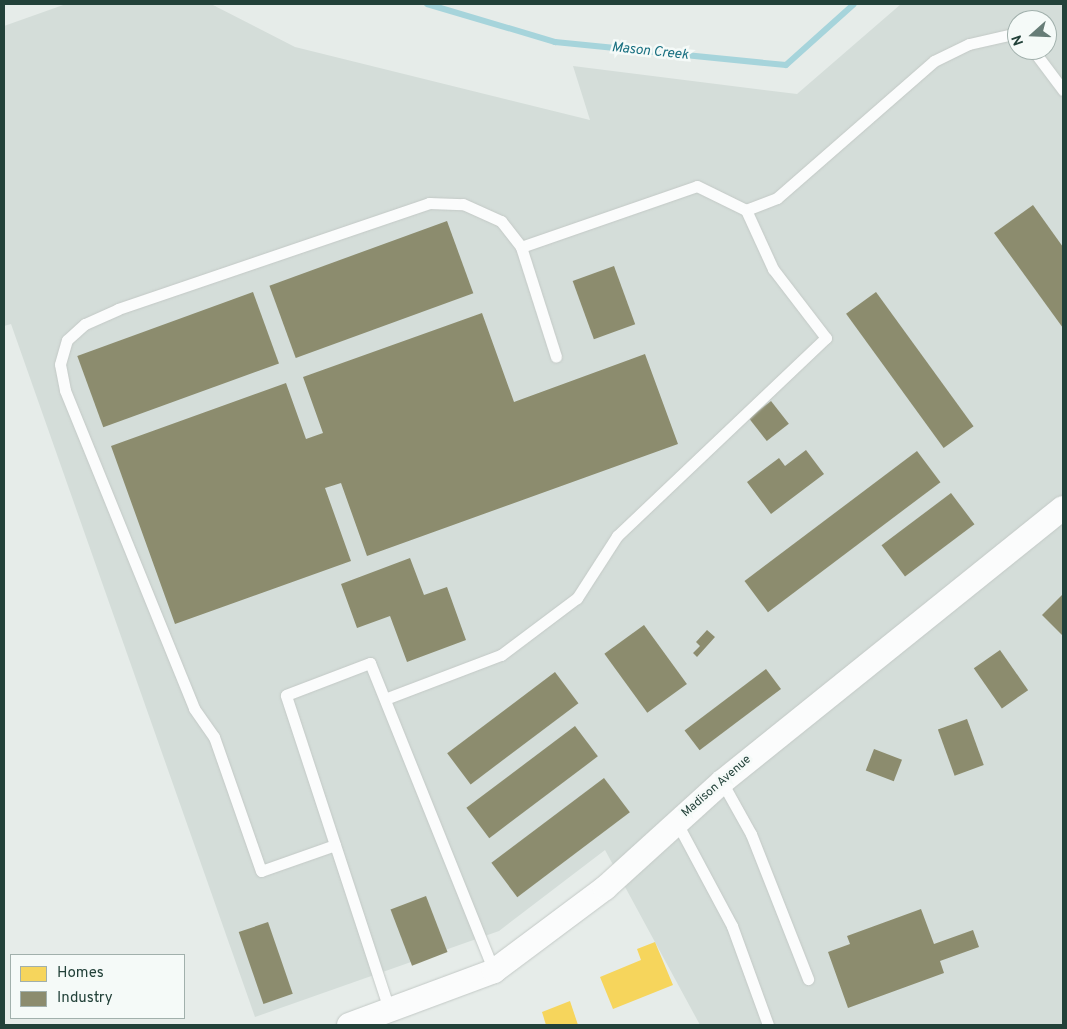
<!DOCTYPE html>
<style>
body{margin:0}
#map{position:relative;width:1067px;height:1029px;overflow:hidden;background:#e6ece9;font-family:Overpass,sans-serif}
div>[style]{position:absolute}
[style*='--x']{left:calc(var(--x)*1px);top:calc(var(--y)*1px);width:calc(var(--w)*1px);rotate:calc(var(--a)*1deg)}
.built>*{inset:0;background:#d4ddd9}
.homes>*{inset:0;background:#f6d55c}
.industry>*{inset:0;background:#8c8c6e;transform-origin:0 0}
.stream>*{height:6px;margin:-3px;padding:0 3px;transform-origin:3px;border-radius:3px;background:#a6d4db}
.roads{filter:drop-shadow(0 0 1px #c3c9c6) drop-shadow(0 0 1px #c3c9c6)}
.lane>*{height:11px;margin:-5.5px;padding:0 5.5px;transform-origin:5.5px;border-radius:5.5px;background:#fbfcfc}
.street>*{height:24px;margin:-12px;padding:0 12px;transform-origin:12px;border-radius:12px;background:#fbfcfc}
span{translate:-50% -50%;white-space:nowrap;text-align:center;line-height:1.15;-webkit-text-stroke:5px #f5faf8;paint-order:stroke}
.street-label{font-size:12px;color:#224139}
.water-label{font-size:14px;color:#197081;font-style:italic}
.frame{position:absolute;inset:0;border:5px solid #224139;pointer-events:none}
.legend{position:absolute;left:10px;top:954px;width:175px;height:65px;box-sizing:border-box;background:#f5faf8;border:1px solid #a1b0ac;margin:0;padding:6px 9px;list-style:none;font-size:15px;color:#224139}
.legend li{display:flex;align-items:center;gap:10px;height:25px}
.legend b{width:25px;border:1px solid #a1b0ac}
.north{position:absolute;left:1007px;top:10px;width:50px;height:50px;box-sizing:border-box;background:#f5faf8;border:1px solid #a1b0ac;border-radius:50%;rotate:250deg;font-size:14px;font-weight:700;line-height:20px;text-align:center;color:#224139}
.north::after{content:'';display:block;margin:auto;width:18px;height:22px;background:#677d77;clip-path:polygon(50% 0,100% 100%,50% 72%,0 100%)}
</style>
<div id="map">
<div class="built">
<div style="clip-path:polygon(evenodd,66px 4px,211px 4px,295px 47px,590px 120px,573px 66px,797px 94px,901px 4px,1063px 4px,1063px 1025px,700px 1025px,605px 850px,499px 931px,255px 1017px,11px 324px,4px 326px,4px 26px,66px 4px,1017px 20px,1047px 20px,1047px 50px,1017px 50px,1017px 20px)"></div>
</div>
<div class="homes">
<div style="clip-path:polygon(655px 942px,673px 985px,613px 1009px,600px 977px,641px 960px,637px 949px)"></div>
<div style="clip-path:polygon(570px 1001px,578px 1025px,546px 1025px,542px 1012px)"></div>
</div>
<div class="industry">
<div style="clip-path:polygon(1033px 205px,1063px 247px,1063px 328px,994px 233px)"></div>
<div style="left:447px;top:221px;width:77px;height:189px;rotate:70deg"></div>
<div style="left:614px;top:266px;width:62px;height:44px;rotate:70deg"></div>
<div style="left:253px;top:292px;width:76px;height:187px;rotate:70deg"></div>
<div style="left:876px;top:292px;width:166px;height:37px;rotate:54deg"></div>
<div style="clip-path:polygon(482px 313px,514px 402px,645px 354px,678px 444px,367px 556px,341px 483px,325px 488px,351px 561px,175px 624px,111px 446px,286px 383px,306px 439px,323px 433px,303px 377px)"></div>
<div style="left:771px;top:401px;width:29px;height:28px;rotate:52deg"></div>
<div style="clip-path:polygon(806px 450px,824px 474px,771px 514px,747px 482px,779px 458px,785px 466px)"></div>
<div style="left:917px;top:451px;width:39px;height:216px;rotate:53deg"></div>
<div style="left:951px;top:493px;width:39px;height:87px;rotate:53deg"></div>
<div style="clip-path:polygon(410px 558px,424px 595px,447px 587px,466px 640px,407px 662px,390px 616px,357px 628px,341px 584px)"></div>
<div style="clip-path:polygon(1063px 594px,1063px 636px,1042px 615px)"></div>
<div style="left:644px;top:625px;width:73px;height:49px;rotate:54deg"></div>
<div style="clip-path:polygon(707px 630px,715px 637px,697px 657px,693px 653px,700px 646px,696px 642px)"></div>
<div style="left:1000px;top:650px;width:49px;height:32px;rotate:55deg"></div>
<div style="left:766px;top:669px;width:25px;height:102px;rotate:53deg"></div>
<div style="left:555px;top:672px;width:39px;height:135px;rotate:53deg"></div>
<div style="left:967px;top:719px;width:49px;height:31px;rotate:70deg"></div>
<div style="left:575px;top:726px;width:38px;height:136px;rotate:53deg"></div>
<div style="left:874px;top:749px;width:30px;height:23px;rotate:21deg"></div>
<div style="left:604px;top:778px;width:43px;height:141px;rotate:53deg"></div>
<div style="left:426px;top:896px;width:60px;height:38px;rotate:69deg"></div>
<div style="clip-path:polygon(921px 909px,934px 944px,973px 930px,979px 947px,940px 961px,944px 973px,848px 1008px,828px 952px,850px 944px,847px 936px)"></div>
<div style="left:268px;top:922px;width:76px;height:31px;rotate:71deg"></div>
</div>
<div class="stream">
<div style="--x:427;--y:4;--w:134;--a:16.5"></div>
<div style="--x:555;--y:42;--w:232;--a:5.7"></div>
<div style="--x:786;--y:65;--w:91;--a:-41.9"></div>
</div>
<div class="roads">
<div class="lane">
<div style="--x:1033;--y:50;--w:50;--a:53.1"></div>
<div style="--x:521;--y:247;--w:186;--a:-19.1"></div>
<div style="--x:697;--y:186;--w:55;--a:26.1"></div>
<div style="--x:746;--y:210;--w:33;--a:-21"></div>
<div style="--x:777;--y:198;--w:208;--a:-41.1"></div>
<div style="--x:934;--y:61;--w:39;--a:-26"></div>
<div style="--x:969;--y:44;--w:49;--a:-12.9"></div>
<div style="--x:385;--y:699;--w:124;--a:-20.8"></div>
<div style="--x:501;--y:655;--w:95;--a:-36.9"></div>
<div style="--x:577;--y:598;--w:74;--a:-57.2"></div>
<div style="--x:617;--y:536;--w:288;--a:-43.5"></div>
<div style="--x:826;--y:338;--w:87;--a:-127.5"></div>
<div style="--x:773;--y:269;--w:65;--a:-114.6"></div>
<div style="--x:722;--y:782;--w:60;--a:60.9"></div>
<div style="--x:751;--y:834;--w:156;--a:68.5"></div>
<div style="--x:677;--y:823;--w:117;--a:61.9"></div>
<div style="--x:732;--y:926;--w:105;--a:70"></div>
<div style="--x:335;--y:845;--w:78;--a:160.6"></div>
<div style="--x:261;--y:871;--w:142;--a:-109.3"></div>
<div style="--x:214;--y:737;--w:35;--a:-125"></div>
<div style="--x:194;--y:708;--w:343;--a:-112.1"></div>
<div style="--x:65;--y:390;--w:26;--a:-101"></div>
<div style="--x:60;--y:364;--w:25;--a:-74"></div>
<div style="--x:67;--y:340;--w:24;--a:-42"></div>
<div style="--x:85;--y:324;--w:36;--a:-24"></div>
<div style="--x:118;--y:309;--w:329;--a:-18.8"></div>
<div style="--x:429;--y:203;--w:34;--a:2"></div>
<div style="--x:463;--y:204;--w:42;--a:24.1"></div>
<div style="--x:501;--y:221;--w:33;--a:52"></div>
<div style="--x:521;--y:247;--w:115;--a:72.3"></div>
<div style="--x:389;--y:1009;--w:330;--a:-108.2"></div>
<div style="--x:286;--y:695;--w:90;--a:-20.9"></div>
<div style="--x:370;--y:663;--w:332;--a:68.1"></div>
</div>
<div class="street">
<div style="--x:349;--y:1025;--w:155;--a:-20.4"></div>
<div style="--x:494;--y:971;--w:139;--a:-36.8"></div>
<div style="--x:605;--y:888;--w:158;--a:-42.2"></div>
<div style="--x:722;--y:782;--w:437;--a:-38.8"></div>
</div>
</div>
<div class="street-label">
<span style="left:717px;top:787px;rotate:-41deg">Madison Avenue</span>
</div>
<div class="water-label">
<span style="left:650px;top:52px;rotate:6deg">Mason Creek</span>
</div>
<div class="frame"></div>
<ul class="legend">
<li><b style="height:14px;background:#f6d55c"></b>Homes</li>
<li><b style="height:14px;background:#8c8c6e"></b>Industry</li>
</ul>
<div class="north">N</div>
</div>
